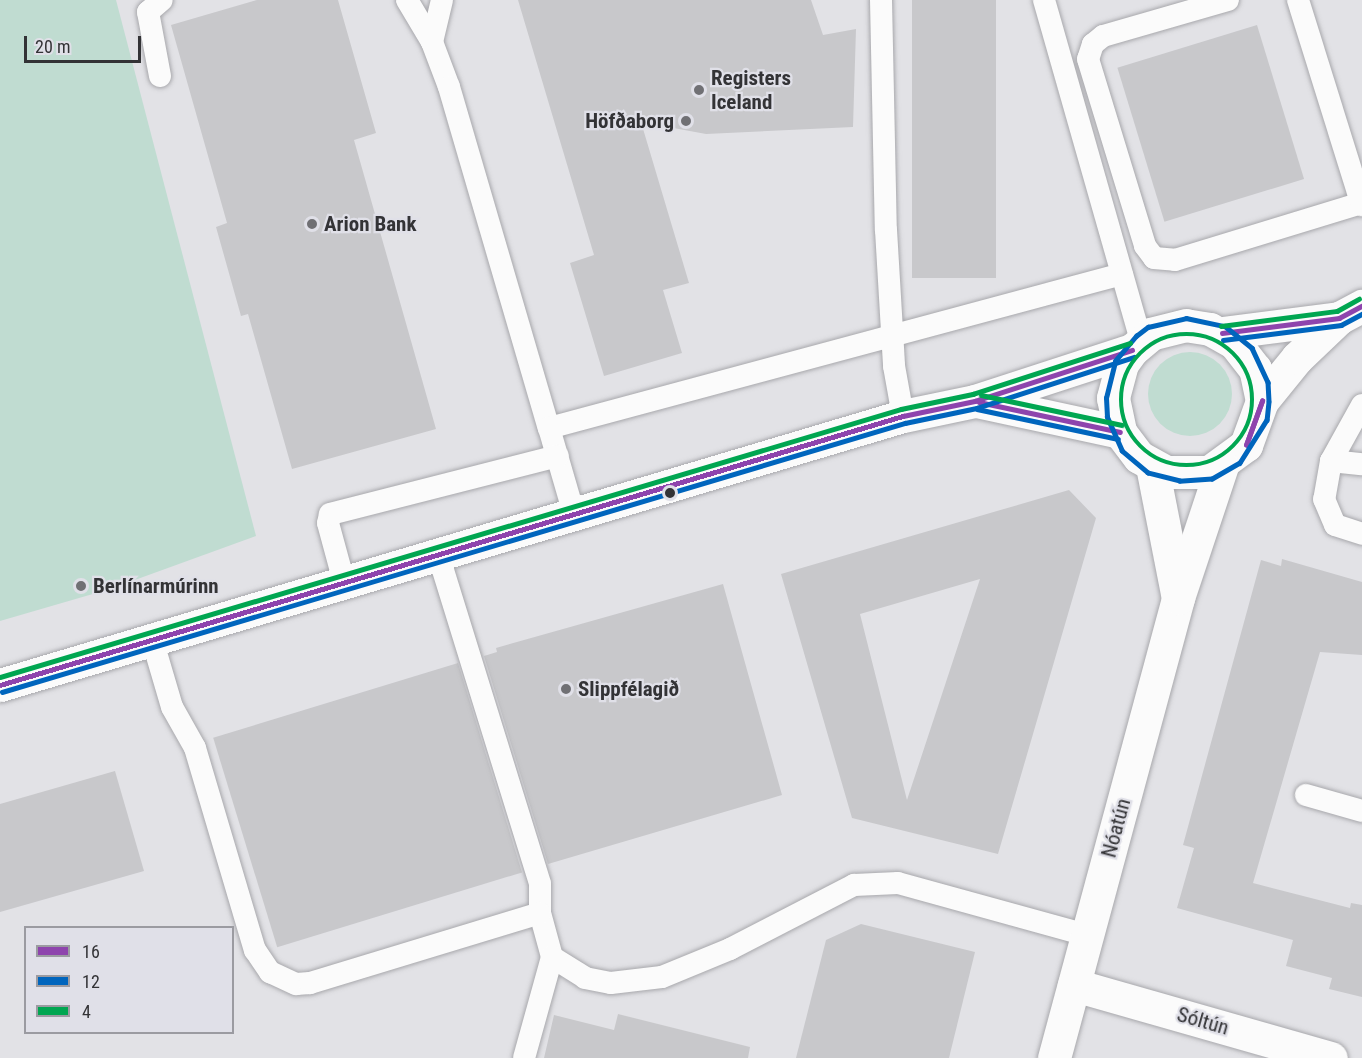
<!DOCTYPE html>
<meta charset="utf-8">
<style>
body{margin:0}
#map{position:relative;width:1362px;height:1058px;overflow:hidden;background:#e2e2e6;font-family:"Roboto Condensed",sans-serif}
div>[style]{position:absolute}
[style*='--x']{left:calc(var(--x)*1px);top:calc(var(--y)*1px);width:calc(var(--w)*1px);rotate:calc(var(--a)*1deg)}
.green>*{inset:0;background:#c0dcd1}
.round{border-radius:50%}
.building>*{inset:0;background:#c8c8cb;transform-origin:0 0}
.roads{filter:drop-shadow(0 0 2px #a8a8ac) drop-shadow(0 0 2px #a8a8ac)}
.service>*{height:22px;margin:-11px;padding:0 11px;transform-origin:11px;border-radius:11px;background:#fbfbfb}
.minor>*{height:33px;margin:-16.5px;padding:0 16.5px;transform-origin:16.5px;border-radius:16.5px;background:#fbfbfb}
.tertiary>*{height:33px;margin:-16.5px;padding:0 16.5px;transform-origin:16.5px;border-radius:16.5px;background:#fbfbfb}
.bus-1>*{height:4.5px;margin:-2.25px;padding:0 2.25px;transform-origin:2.25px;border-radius:2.25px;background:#8e44ad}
.bus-2>*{height:4.5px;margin:-2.25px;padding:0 2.25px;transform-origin:2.25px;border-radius:2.25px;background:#0065bd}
.bus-3>*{height:4.5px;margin:-2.25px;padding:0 2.25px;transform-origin:2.25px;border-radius:2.25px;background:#00a651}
.bus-3>.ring{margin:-2.25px;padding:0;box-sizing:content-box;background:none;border:4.5px solid #00a651;border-radius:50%}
.dots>*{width:16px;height:16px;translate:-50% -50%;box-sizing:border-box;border:3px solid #e0e0e8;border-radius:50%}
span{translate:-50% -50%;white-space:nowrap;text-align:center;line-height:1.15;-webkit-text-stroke:4.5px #e0e0e8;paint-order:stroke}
.poi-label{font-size:21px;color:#333336;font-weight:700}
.left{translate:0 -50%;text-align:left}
.right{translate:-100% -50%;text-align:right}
.street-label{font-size:21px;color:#333336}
.legend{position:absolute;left:24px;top:926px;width:210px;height:108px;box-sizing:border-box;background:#e0e0e8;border:2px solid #9b9ba1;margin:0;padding:8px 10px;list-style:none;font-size:18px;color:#333336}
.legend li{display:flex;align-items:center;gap:12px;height:30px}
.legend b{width:30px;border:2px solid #9b9ba1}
.scale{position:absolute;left:24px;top:36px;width:117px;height:27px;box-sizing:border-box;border:3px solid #333336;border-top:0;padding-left:8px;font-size:18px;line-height:21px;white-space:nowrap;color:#333336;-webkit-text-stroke:4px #e0e0e8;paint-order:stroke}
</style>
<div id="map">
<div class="green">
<div style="clip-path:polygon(0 0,116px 0,256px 536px,110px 589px,0 621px)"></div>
<div class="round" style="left:1148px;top:352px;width:84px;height:84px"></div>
</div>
<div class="building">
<div style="clip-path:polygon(257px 0,338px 0,376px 133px,354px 140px,436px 429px,292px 469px,248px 314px,241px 316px,216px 227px,227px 223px,171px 25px)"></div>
<div style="clip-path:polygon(518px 0,811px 0,823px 35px,856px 29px,853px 127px,706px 134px,641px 122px,689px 283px,663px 290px,682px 353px,604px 376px,570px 263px,594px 255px)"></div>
<div style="left:912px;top:0;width:84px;height:278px"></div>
<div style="left:1257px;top:25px;width:161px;height:146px;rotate:73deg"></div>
<div style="clip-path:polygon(evenodd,1069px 490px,1096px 518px,998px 854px,852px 818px,781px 574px,1069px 490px,980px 579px,907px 800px,860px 614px,980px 579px)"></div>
<div style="clip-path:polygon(1282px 559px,1362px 582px,1362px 655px,1320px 652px,1253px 883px,1350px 908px,1351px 903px,1362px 905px,1362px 997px,1329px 989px,1332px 978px,1286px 966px,1293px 940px,1177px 908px,1194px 848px,1183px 845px,1261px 560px,1281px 566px)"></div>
<div style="clip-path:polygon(723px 584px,782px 795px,548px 864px,484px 656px,497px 652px,496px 648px)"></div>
<div style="left:458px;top:663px;width:219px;height:256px;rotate:73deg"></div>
<div style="clip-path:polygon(115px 771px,144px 871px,0 912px,0 804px)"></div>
<div style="clip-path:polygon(861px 924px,975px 952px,949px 1058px,796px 1058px,826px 940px)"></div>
<div style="clip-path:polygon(618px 1014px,750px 1047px,748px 1058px,544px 1058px,554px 1015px,614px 1030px)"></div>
</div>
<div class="roads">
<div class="service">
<div style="--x:407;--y:0;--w:49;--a:59.2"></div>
<div style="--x:432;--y:42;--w:48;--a:69.3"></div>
<div style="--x:449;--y:87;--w:355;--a:73.7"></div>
<div style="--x:881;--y:0;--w:230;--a:88.8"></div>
<div style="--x:886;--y:230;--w:136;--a:86.6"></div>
<div style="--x:894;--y:366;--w:51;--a:79.8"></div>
<div style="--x:1044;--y:0;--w:355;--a:74.1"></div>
<div style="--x:1228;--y:0;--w:130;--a:163.9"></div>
<div style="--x:1103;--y:36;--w:13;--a:141"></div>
<div style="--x:1093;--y:44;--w:16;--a:108"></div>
<div style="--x:1088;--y:59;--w:195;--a:73"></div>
<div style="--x:1145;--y:246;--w:15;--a:53"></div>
<div style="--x:1154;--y:258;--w:21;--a:5"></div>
<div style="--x:1175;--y:260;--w:195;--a:-17"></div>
<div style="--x:1298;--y:0;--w:215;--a:72.7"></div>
<div style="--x:432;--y:42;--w:43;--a:-76.6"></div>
<div style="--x:160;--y:76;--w:65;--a:-100.6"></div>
<div style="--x:148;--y:12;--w:18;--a:-41"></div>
<div style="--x:1362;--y:405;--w:64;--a:119"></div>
<div style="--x:1331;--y:461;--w:39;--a:100"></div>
<div style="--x:1324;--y:499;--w:28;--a:67"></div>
<div style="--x:1335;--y:525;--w:28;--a:18"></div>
<div style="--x:1331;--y:461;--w:31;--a:6"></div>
<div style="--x:574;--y:514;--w:90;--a:-106.2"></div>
<div style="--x:549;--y:428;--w:593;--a:-15.04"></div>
<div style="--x:438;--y:554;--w:345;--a:72.8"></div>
<div style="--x:540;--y:884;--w:29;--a:90"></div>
<div style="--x:540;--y:913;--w:46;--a:74.7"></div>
<div style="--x:344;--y:582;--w:61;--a:-105.2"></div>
<div style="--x:328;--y:523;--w:9;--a:-77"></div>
<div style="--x:330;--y:514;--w:235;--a:-14.3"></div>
<div style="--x:152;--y:639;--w:71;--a:73.6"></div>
<div style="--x:172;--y:707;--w:47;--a:60.7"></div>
<div style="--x:195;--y:748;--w:211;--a:73.5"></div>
<div style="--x:255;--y:950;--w:27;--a:56"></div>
<div style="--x:270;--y:972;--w:29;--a:25"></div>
<div style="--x:296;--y:984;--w:14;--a:-4"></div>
<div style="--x:310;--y:983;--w:240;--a:-16.9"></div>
<div style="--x:1306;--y:795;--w:58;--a:15.9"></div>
<div style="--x:524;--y:1058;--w:105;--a:-74.5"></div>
<div style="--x:552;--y:957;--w:39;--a:32"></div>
<div style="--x:585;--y:978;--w:26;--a:11"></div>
<div style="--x:611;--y:983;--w:51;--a:-6.7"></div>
<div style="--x:662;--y:977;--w:74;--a:-22.4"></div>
<div style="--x:730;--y:949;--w:140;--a:-27.3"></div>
<div style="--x:854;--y:885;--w:44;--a:-2.6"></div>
<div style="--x:898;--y:883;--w:196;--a:15.4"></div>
</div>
<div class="minor">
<div style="--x:1074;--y:985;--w:267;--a:15.9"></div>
</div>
<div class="tertiary">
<div style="--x:1222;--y:333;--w:118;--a:-7.3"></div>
<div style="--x:977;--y:401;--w:146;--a:12.2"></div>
<div style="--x:1262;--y:401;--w:33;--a:-102"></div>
<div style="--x:1255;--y:369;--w:33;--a:-128"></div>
<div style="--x:1235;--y:343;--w:29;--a:-151"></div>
<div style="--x:1210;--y:329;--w:24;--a:-171"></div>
<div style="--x:1186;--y:325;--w:36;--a:166"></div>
<div style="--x:1151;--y:334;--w:25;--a:140"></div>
<div style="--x:1132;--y:350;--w:17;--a:126"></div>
<div style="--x:1122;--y:364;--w:35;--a:105"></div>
<div style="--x:1113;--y:398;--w:35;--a:78"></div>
<div style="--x:1120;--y:432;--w:31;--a:53"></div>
<div style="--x:1139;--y:457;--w:31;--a:29"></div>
<div style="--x:1166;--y:472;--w:43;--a:0"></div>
<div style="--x:1209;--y:472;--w:46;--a:-36.1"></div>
<div style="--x:1246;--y:445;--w:47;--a:-70"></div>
<div style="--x:1262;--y:401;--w:55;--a:-50.9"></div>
<div style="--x:1297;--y:358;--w:58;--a:-43.6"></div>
<div style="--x:1339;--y:318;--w:26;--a:-28"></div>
<div style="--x:1152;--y:466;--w:129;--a:78.9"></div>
<div style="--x:0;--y:685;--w:942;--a:-16.59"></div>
<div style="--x:903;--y:416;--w:74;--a:-11.8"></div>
<div style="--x:975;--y:401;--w:165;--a:-18"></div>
<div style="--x:1054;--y:1058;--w:476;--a:-74.9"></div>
<div style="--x:1178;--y:598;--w:139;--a:-71.6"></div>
</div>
</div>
<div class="bus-1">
<div style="--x:1222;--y:333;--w:118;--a:-7.3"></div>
<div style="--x:1339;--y:318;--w:26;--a:-28"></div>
<div style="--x:979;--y:402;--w:144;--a:12"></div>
<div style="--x:1246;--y:445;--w:47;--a:-70"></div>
<div style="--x:1246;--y:445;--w:47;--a:-70"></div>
<div style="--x:0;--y:685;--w:942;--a:-16.59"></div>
<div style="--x:903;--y:416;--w:74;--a:-11.8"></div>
<div style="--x:975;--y:401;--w:165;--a:-18"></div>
</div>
<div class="bus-2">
<div style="--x:1223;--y:340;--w:119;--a:-7.2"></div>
<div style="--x:1341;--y:325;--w:24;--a:-28"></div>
<div style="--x:1269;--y:402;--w:18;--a:96"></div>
<div style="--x:1267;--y:420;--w:51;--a:122.1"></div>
<div style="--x:1240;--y:463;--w:32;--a:150"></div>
<div style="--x:1212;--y:479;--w:32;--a:176"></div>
<div style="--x:1180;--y:481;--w:33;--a:-166"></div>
<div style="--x:1148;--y:473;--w:34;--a:-140"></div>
<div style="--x:1122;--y:451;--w:37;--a:-114"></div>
<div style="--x:1107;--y:417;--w:19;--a:-93"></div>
<div style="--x:1106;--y:398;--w:38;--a:-76"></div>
<div style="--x:1115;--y:361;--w:33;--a:-50"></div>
<div style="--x:1136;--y:336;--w:15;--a:-37"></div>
<div style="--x:1148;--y:327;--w:39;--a:-13"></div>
<div style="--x:1186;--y:318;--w:40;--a:12"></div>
<div style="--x:1225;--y:326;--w:35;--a:39"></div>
<div style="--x:1252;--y:348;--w:38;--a:65"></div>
<div style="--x:1268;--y:382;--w:19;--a:87"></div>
<div style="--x:977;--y:409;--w:144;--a:12"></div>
<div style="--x:2;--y:692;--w:942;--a:-16.59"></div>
<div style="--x:905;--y:423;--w:74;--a:-11.8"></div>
<div style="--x:977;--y:408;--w:165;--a:-18"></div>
</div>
<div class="bus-3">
<div style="--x:1221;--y:326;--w:117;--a:-7.4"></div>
<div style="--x:1337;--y:311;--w:25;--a:-29"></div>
<div class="ring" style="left:1121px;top:334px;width:127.5px;height:127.5px"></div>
<div style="--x:981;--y:395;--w:144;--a:12"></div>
<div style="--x:0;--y:677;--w:940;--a:-16.56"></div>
<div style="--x:901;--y:409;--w:74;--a:-11.8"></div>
<div style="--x:973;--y:394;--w:165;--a:-18"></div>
</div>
<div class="dots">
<div style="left:699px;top:90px;background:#707074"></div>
<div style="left:686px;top:121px;background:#707074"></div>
<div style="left:312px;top:224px;background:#707074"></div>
<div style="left:670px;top:493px;background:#333336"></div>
<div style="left:81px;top:586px;background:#707074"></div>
<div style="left:566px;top:689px;background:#707074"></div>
</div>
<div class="poi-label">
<span class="left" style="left:711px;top:90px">Registers<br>Iceland</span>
<span class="right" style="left:674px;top:121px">Höfðaborg</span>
<span class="left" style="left:324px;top:224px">Arion Bank</span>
<span class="left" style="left:93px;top:586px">Berlínarmúrinn</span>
<span class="left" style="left:578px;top:689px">Slippfélagið</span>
</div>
<div class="street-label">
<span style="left:1116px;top:828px;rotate:-75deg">Nóatún</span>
<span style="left:1203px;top:1021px;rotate:16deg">Sóltún</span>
</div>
<ul class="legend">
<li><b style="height:8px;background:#8e44ad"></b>16</li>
<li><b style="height:8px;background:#0065bd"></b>12</li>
<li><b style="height:8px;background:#00a651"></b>4</li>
</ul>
<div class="scale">20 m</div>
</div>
